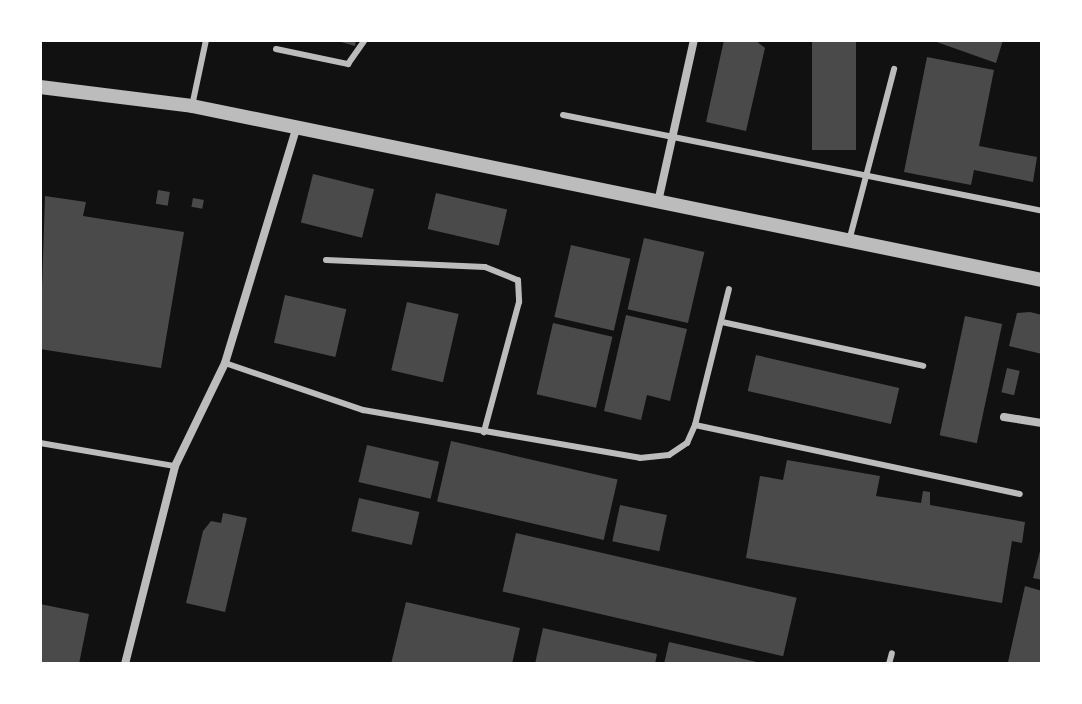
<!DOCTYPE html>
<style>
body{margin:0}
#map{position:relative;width:1082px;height:704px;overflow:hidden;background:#111;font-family:"IBM Plex Serif",serif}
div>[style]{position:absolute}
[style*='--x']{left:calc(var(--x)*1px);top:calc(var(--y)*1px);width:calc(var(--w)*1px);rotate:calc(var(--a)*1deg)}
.building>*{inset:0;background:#4a4a4a;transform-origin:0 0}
.service>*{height:6px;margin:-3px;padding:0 3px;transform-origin:3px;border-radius:3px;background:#bcbcbc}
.minor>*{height:8px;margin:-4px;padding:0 4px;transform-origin:4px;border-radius:4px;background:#bcbcbc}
.tertiary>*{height:14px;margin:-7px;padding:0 7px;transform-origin:7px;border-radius:7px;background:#bcbcbc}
span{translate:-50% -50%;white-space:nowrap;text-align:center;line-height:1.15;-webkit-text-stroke:8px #fff;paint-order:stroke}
.frame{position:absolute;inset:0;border:42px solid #fff;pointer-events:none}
</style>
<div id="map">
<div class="building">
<div style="clip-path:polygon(334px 40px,356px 40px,355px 46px)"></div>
<div style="clip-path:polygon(724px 40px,755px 40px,765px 48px,746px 131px,706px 122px)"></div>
<div style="left:812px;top:40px;width:44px;height:110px"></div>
<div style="clip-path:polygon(931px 40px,1003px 40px,996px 63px)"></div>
<div style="clip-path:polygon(927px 57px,994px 70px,979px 146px,1037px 157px,1033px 182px,974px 170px,971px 185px,904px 172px)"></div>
<div style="left:313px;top:174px;width:63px;height:50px;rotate:14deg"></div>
<div style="left:158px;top:190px;width:12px;height:14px;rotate:9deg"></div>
<div style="left:436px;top:193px;width:73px;height:37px;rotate:13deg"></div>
<div style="clip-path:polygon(45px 196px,86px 202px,83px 216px,184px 232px,161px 368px,40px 349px)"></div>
<div style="left:193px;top:198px;width:11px;height:9px;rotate:10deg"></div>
<div style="left:644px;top:238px;width:62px;height:73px;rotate:13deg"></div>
<div style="left:571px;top:245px;width:61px;height:74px;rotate:13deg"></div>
<div style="left:285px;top:295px;width:63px;height:49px;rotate:13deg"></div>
<div style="left:407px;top:302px;width:53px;height:70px;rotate:13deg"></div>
<div style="clip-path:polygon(1030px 312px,1042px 315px,1042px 354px,1009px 346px,1017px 313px)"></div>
<div style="clip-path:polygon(626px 315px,687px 329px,670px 401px,647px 395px,641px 420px,604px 411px)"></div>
<div style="left:965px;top:316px;width:38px;height:122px;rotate:12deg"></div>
<div style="left:553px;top:323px;width:61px;height:73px;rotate:13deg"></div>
<div style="left:756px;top:355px;width:147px;height:37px;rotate:13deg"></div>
<div style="left:1007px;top:368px;width:13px;height:25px;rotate:13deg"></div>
<div style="left:451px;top:441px;width:171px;height:62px;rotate:13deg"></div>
<div style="left:367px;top:445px;width:74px;height:38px;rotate:13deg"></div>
<div style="clip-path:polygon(787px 460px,880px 476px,876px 496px,921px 503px,923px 491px,930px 492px,930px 505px,1025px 522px,1022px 543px,1012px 541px,1002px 603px,746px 558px,760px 476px,783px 480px)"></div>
<div style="left:359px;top:498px;width:62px;height:34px;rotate:13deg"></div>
<div style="left:620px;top:505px;width:48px;height:37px;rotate:12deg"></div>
<div style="clip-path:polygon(223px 513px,247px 518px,225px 612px,186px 603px,203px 531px,211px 521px,221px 523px)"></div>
<div style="left:516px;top:533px;width:288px;height:60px;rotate:13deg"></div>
<div style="clip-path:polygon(1041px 547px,1042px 547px,1042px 580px,1033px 578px)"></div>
<div style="clip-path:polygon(1025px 586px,1042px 591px,1042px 664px,1008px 662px)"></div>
<div style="clip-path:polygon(406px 602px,520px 628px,512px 664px,391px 664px)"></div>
<div style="clip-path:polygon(40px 604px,89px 614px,79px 664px,40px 664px)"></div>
<div style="clip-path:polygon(543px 628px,657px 654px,655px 664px,535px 664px)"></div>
<div style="clip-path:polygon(669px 642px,761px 663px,761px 664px,664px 664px)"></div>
</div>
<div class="service">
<div style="--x:276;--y:49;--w:74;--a:11.8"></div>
<div style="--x:348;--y:64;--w:29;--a:-55"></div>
<div style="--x:192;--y:106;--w:67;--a:-78"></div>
<div style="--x:563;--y:115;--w:489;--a:11.3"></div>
<div style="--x:849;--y:241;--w:178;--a:-75.3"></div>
<div style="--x:326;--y:260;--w:159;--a:2.5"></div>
<div style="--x:485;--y:267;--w:35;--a:22"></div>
<div style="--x:518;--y:280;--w:22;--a:87"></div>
<div style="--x:519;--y:302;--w:135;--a:105.1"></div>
<div style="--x:722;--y:322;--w:206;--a:12.3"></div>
<div style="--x:225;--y:363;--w:146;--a:18.8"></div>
<div style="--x:363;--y:410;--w:281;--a:9.8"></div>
<div style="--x:640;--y:458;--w:29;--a:-6"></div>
<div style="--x:669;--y:455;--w:22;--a:-34"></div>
<div style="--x:687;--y:443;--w:20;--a:-66"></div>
<div style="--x:695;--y:425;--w:140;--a:-76"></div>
<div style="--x:695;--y:425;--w:332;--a:12"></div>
<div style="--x:40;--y:443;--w:137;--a:9.7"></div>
<div style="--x:889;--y:664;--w:11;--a:-75"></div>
</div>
<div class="minor">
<div style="--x:658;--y:202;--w:166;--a:-77.5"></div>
<div style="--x:1004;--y:417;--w:38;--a:9"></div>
<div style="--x:125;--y:664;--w:204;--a:-75.8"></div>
<div style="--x:175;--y:466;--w:114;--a:-64.1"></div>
<div style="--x:225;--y:363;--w:240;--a:-73.1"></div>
</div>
<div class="tertiary">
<div style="--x:40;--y:87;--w:153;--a:7.1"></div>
<div style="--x:192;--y:106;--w:868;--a:11.57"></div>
</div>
<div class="frame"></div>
</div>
